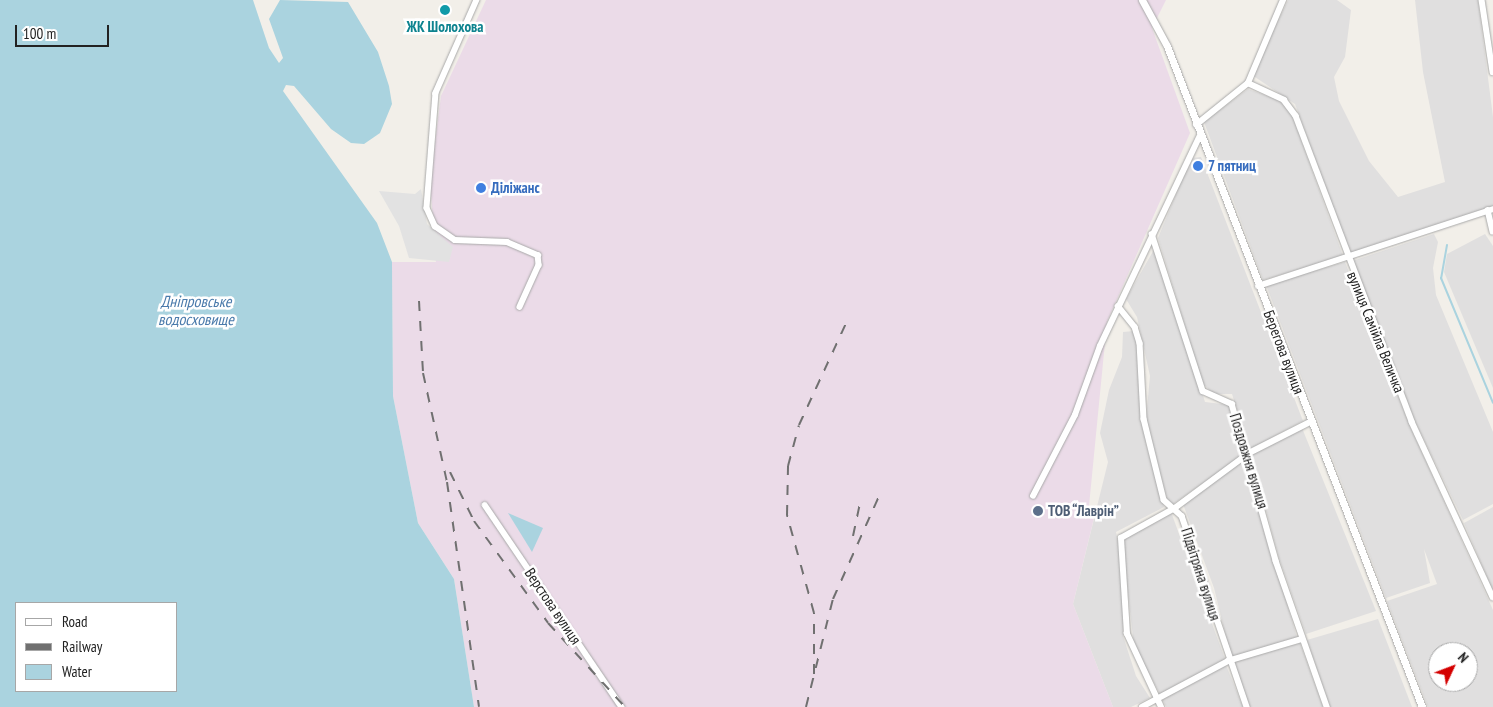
<!DOCTYPE html>
<meta charset="utf-8">
<style>
body{margin:0}
#map{position:relative;width:1493px;height:707px;overflow:hidden;background:#f2efe9;font-family:"PT Sans Narrow",sans-serif}
div>[style]{position:absolute}
[style*='--x']{left:calc(var(--x)*1px);top:calc(var(--y)*1px);width:calc(var(--w)*1px);rotate:calc(var(--a)*1deg)}
.residential>*{inset:0;background:#e0dfdf}
.industrial>*{inset:0;background:#ebdbe8}
.parking>*{inset:0;background:#e2e2e2}
.water>*{inset:0;background:#aad3df}
.stream>*{height:2px;margin:-1px;padding:0 1px;transform-origin:1px;border-radius:1px;background:#aad3df}
.roads{filter:drop-shadow(0 0 1px #a9a9a9) drop-shadow(0 0 1px #a9a9a9)}
.minor>*{height:5.5px;margin:-2.75px;padding:0 2.75px;transform-origin:2.75px;border-radius:2.75px;background:#fff}
.tertiary>*{height:7px;margin:-3.5px;padding:0 3.5px;transform-origin:3.5px;border-radius:3.5px;background:#fff}
.rail>*{height:2px;margin-top:-1px;transform-origin:0;background:repeating-linear-gradient(90deg,#707070 0 10px,transparent 0 20px)}
.dots>*{width:14px;height:14px;translate:-50% -50%;box-sizing:border-box;border:2px solid #fff;border-radius:50%}
span{translate:-50% -50%;white-space:nowrap;text-align:center;line-height:1.15;-webkit-text-stroke:5px #fff;paint-order:stroke}
.culture-label{font-size:15px;color:#0d838f;font-weight:700}
.shop-label{font-size:15px;color:#366cbe;font-weight:700}
.left{translate:0 -50%;text-align:left}
.street-label{font-size:15px;color:#222}
.service-label{font-size:15px;color:#4e5e75;font-weight:700}
.water-label{font-size:16px;color:#4a7aab;font-style:italic}
.legend{position:absolute;left:15px;top:602px;width:162px;height:90px;box-sizing:border-box;background:#fff;border:1px solid #a7a7a7;margin:0;padding:6px 9px;list-style:none;font-size:15px;color:#222}
.legend li{display:flex;align-items:center;gap:10px;height:25px}
.legend b{width:25px;border:1px solid #a7a7a7}
.north{position:absolute;left:1428px;top:642px;width:50px;height:50px;box-sizing:border-box;background:#fff;border:1px solid #a7a7a7;border-radius:50%;rotate:47deg;font-size:14px;font-weight:700;line-height:20px;text-align:center;color:#222}
.north::after{content:'';display:block;margin:auto;width:18px;height:22px;background:#d40000;clip-path:polygon(50% 0,100% 100%,50% 72%,0 100%)}
.scale{position:absolute;left:15px;top:25px;width:94px;height:22px;box-sizing:border-box;border:2px solid #222;border-top:0;padding-left:6px;font-size:15px;line-height:18px;white-space:nowrap;color:#222;-webkit-text-stroke:4px #fff;paint-order:stroke}
</style>
<div id="map">
<div class="residential">
<div style="clip-path:polygon(1288px 0,1337px 0,1351px 10px,1345px 57px,1334px 77px,1339px 101px,1369px 161px,1398px 197px,1445px 182px,1423px 72px,1415px 0,1478px 0,1493px 117px,1493px 206px,1350px 254px,1295px 104px,1252px 75px)"></div>
<div style="clip-path:polygon(1248px 89px,1281px 101px,1293px 118px,1343px 256px,1263px 280px,1204px 122px)"></div>
<div style="clip-path:polygon(1201px 157px,1303px 421px,1250px 449px,1232px 394px,1214px 394px,1203px 384px,1158px 238px,1191px 158px)"></div>
<div style="clip-path:polygon(1434px 234px,1438px 242px,1433px 268px,1436px 295px,1493px 432px,1493px 504px,1463px 520px,1415px 421px,1352px 261px)"></div>
<div style="clip-path:polygon(1485px 234px,1493px 246px,1493px 388px,1444px 272px,1447px 254px)"></div>
<div style="clip-path:polygon(1156px 246px,1205px 402px,1230px 405px,1246px 453px,1173px 504px,1167px 499px,1146px 419px,1150px 376px,1137px 317px,1126px 299px)"></div>
<div style="clip-path:polygon(evenodd,1345px 262px,1409px 424px,1493px 610px,1493px 707px,1428px 707px,1387px 601px,1437px 584px,1424px 549px,1430px 583px,1386px 598px,1266px 285px,1345px 262px,1438px 652px,1468px 652px,1468px 682px,1438px 682px,1438px 652px)"></div>
<div style="clip-path:polygon(1134px 331px,1141px 360px,1146px 444px,1164px 507px,1116px 532px,1124px 571px,1123px 636px,1136px 676px,1150px 698px,1131px 707px,1113px 707px,1073px 604px,1108px 462px,1100px 433px,1109px 390px,1122px 357px,1123px 332px)"></div>
<div style="clip-path:polygon(1302px 428px,1376px 611px,1306px 634px,1279px 558px,1251px 455px)"></div>
<div style="clip-path:polygon(1245px 459px,1297px 638px,1231px 657px,1214px 588px,1183px 504px)"></div>
<div style="clip-path:polygon(1493px 507px,1493px 591px,1464px 523px)"></div>
<div style="clip-path:polygon(1171px 512px,1225px 659px,1160px 694px,1134px 646px,1122px 539px)"></div>
<div style="clip-path:polygon(1378px 619px,1412px 707px,1330px 707px,1307px 640px)"></div>
<div style="clip-path:polygon(1300px 643px,1323px 707px,1250px 707px,1234px 662px)"></div>
<div style="clip-path:polygon(1226px 665px,1243px 707px,1166px 707px,1162px 698px)"></div>
</div>
<div class="industrial">
<div style="clip-path:polygon(486px 0,1166px 0,1152px 28px,1190px 133px,1107px 322px,1089px 506px,1094px 518px,1073px 604px,1113px 707px,474px 707px,454px 579px,418px 523px,393px 396px,392px 262px,436px 262px,430px 180px,441px 96px)"></div>
</div>
<div class="parking">
<div style="clip-path:polygon(421px 189px,427px 224px,453px 247px,449px 262px,409px 258px,399px 226px,379px 191px,415px 194px)"></div>
</div>
<div class="water">
<div style="clip-path:polygon(evenodd,0 0,253px 0,269px 48px,279px 63px,283px 58px,269px 19px,280px 0,348px 2px,378px 52px,389px 86px,392px 104px,380px 133px,364px 144px,351px 143px,331px 129px,294px 86px,286px 85px,283px 91px,377px 223px,392px 262px,393px 396px,418px 523px,454px 579px,474px 707px,0 707px,0 0,16px 603px,176px 603px,176px 691px,16px 691px,16px 603px)"></div>
<div style="clip-path:polygon(508px 513px,543px 528px,532px 552px)"></div>
</div>
<div class="stream">
<div style="--x:1447;--y:245;--w:34;--a:100"></div>
<div style="--x:1441;--y:278;--w:135;--a:67.4"></div>
</div>
<div class="roads">
<div class="minor">
<div style="--x:477;--y:0;--w:102;--a:113.8"></div>
<div style="--x:436;--y:93;--w:115;--a:94.5"></div>
<div style="--x:427;--y:208;--w:20;--a:66"></div>
<div style="--x:435;--y:226;--w:24;--a:35"></div>
<div style="--x:455;--y:240;--w:52;--a:2.2"></div>
<div style="--x:507;--y:242;--w:34;--a:23"></div>
<div style="--x:538;--y:255;--w:10;--a:84"></div>
<div style="--x:539;--y:265;--w:46;--a:114.3"></div>
<div style="--x:1482;--y:0;--w:73;--a:81.3"></div>
<div style="--x:1248;--y:83;--w:40;--a:25"></div>
<div style="--x:1284;--y:100;--w:20;--a:53"></div>
<div style="--x:1296;--y:116;--w:327;--a:69.2"></div>
<div style="--x:1412;--y:422;--w:193;--a:65.2"></div>
<div style="--x:1196;--y:125;--w:67;--a:-38.9"></div>
<div style="--x:1248;--y:83;--w:90;--a:-67.1"></div>
<div style="--x:1488;--y:210;--w:22;--a:77"></div>
<div style="--x:1152;--y:234;--w:165;--a:72"></div>
<div style="--x:1203;--y:391;--w:32;--a:24"></div>
<div style="--x:1232;--y:404;--w:163;--a:74.3"></div>
<div style="--x:1276;--y:561;--w:155;--a:70.7"></div>
<div style="--x:1258;--y:286;--w:247;--a:-18.1"></div>
<div style="--x:1118;--y:306;--w:27;--a:51"></div>
<div style="--x:1135;--y:327;--w:17;--a:73"></div>
<div style="--x:1140;--y:343;--w:76;--a:87"></div>
<div style="--x:1144;--y:419;--w:83;--a:76.1"></div>
<div style="--x:1164;--y:500;--w:24;--a:42"></div>
<div style="--x:1182;--y:516;--w:202;--a:71.2"></div>
<div style="--x:1033;--y:496;--w:91;--a:-62.6"></div>
<div style="--x:1075;--y:415;--w:73;--a:-70.1"></div>
<div style="--x:1100;--y:346;--w:233;--a:-64.6"></div>
<div style="--x:485;--y:505;--w:244;--a:55.9"></div>
<div style="--x:1142;--y:707;--w:98;--a:-28.1"></div>
<div style="--x:1228;--y:661;--w:77;--a:-16.6"></div>
<div style="--x:1161;--y:707;--w:81;--a:-115"></div>
<div style="--x:1127;--y:634;--w:96;--a:-93.6"></div>
<div style="--x:1121;--y:538;--w:62;--a:-29.1"></div>
<div style="--x:1175;--y:508;--w:92;--a:-36.6"></div>
<div style="--x:1249;--y:453;--w:68;--a:-26.9"></div>
</div>
<div class="tertiary">
<div style="--x:1142;--y:0;--w:52;--a:61.5"></div>
<div style="--x:1167;--y:46;--w:708;--a:68.9"></div>
</div>
</div>
<div class="rail">
<div style="--x:419;--y:301;--w:72;--a:86.8"></div>
<div style="--x:423;--y:373;--w:112;--a:77.6"></div>
<div style="--x:447;--y:482;--w:227;--a:81.9"></div>
<div style="--x:450;--y:472;--w:55;--a:63.9"></div>
<div style="--x:474;--y:521;--w:126;--a:54"></div>
<div style="--x:548;--y:623;--w:114;--a:47.5"></div>
<div style="--x:853;--y:536;--w:38;--a:-78"></div>
<div style="--x:814;--y:674;--w:61;--a:-90"></div>
<div style="--x:814;--y:613;--w:102;--a:-105.4"></div>
<div style="--x:787;--y:515;--w:49;--a:-88.8"></div>
<div style="--x:788;--y:466;--w:42;--a:-75"></div>
<div style="--x:799;--y:425;--w:115;--a:-65.2"></div>
<div style="--x:806;--y:707;--w:111;--a:-76"></div>
<div style="--x:833;--y:599;--w:113;--a:-65.9"></div>
</div>
<div class="dots">
<div style="left:445px;top:10px;background:#0f9aa8"></div>
<div style="left:1198px;top:166px;background:#3f7fe0"></div>
<div style="left:481px;top:188px;background:#3f7fe0"></div>
<div style="left:1038px;top:511px;background:#5c6f8a"></div>
</div>
<div class="culture-label">
<span style="left:445px;top:27px">ЖК Шолохова</span>
</div>
<div class="shop-label">
<span class="left" style="left:1208px;top:166px">7 пятниц</span>
<span class="left" style="left:491px;top:188px">Діліжанс</span>
</div>
<div class="street-label">
<span style="left:1376px;top:332px;rotate:68deg">вулиця Самійла Величка</span>
<span style="left:1284px;top:352px;rotate:69deg">Берегова вулиця</span>
<span style="left:1249px;top:461px;rotate:73deg">Поздовжня вулиця</span>
<span style="left:1201px;top:574px;rotate:72deg">Підвітряна вулиця</span>
<span style="left:553px;top:606px;rotate:56deg">Верстова вулиця</span>
</div>
<div class="service-label">
<span class="left" style="left:1048px;top:511px">ТОВ “Лаврін”</span>
</div>
<div class="water-label">
<span style="left:196px;top:310px">Дніпровське<br>водосховище</span>
</div>
<ul class="legend">
<li><b style="height:6px;background:#fff"></b>Road</li>
<li><b style="height:6px;background:#707070"></b>Railway</li>
<li><b style="height:14px;background:#aad3df"></b>Water</li>
</ul>
<div class="north">N</div>
<div class="scale">100 m</div>
</div>
